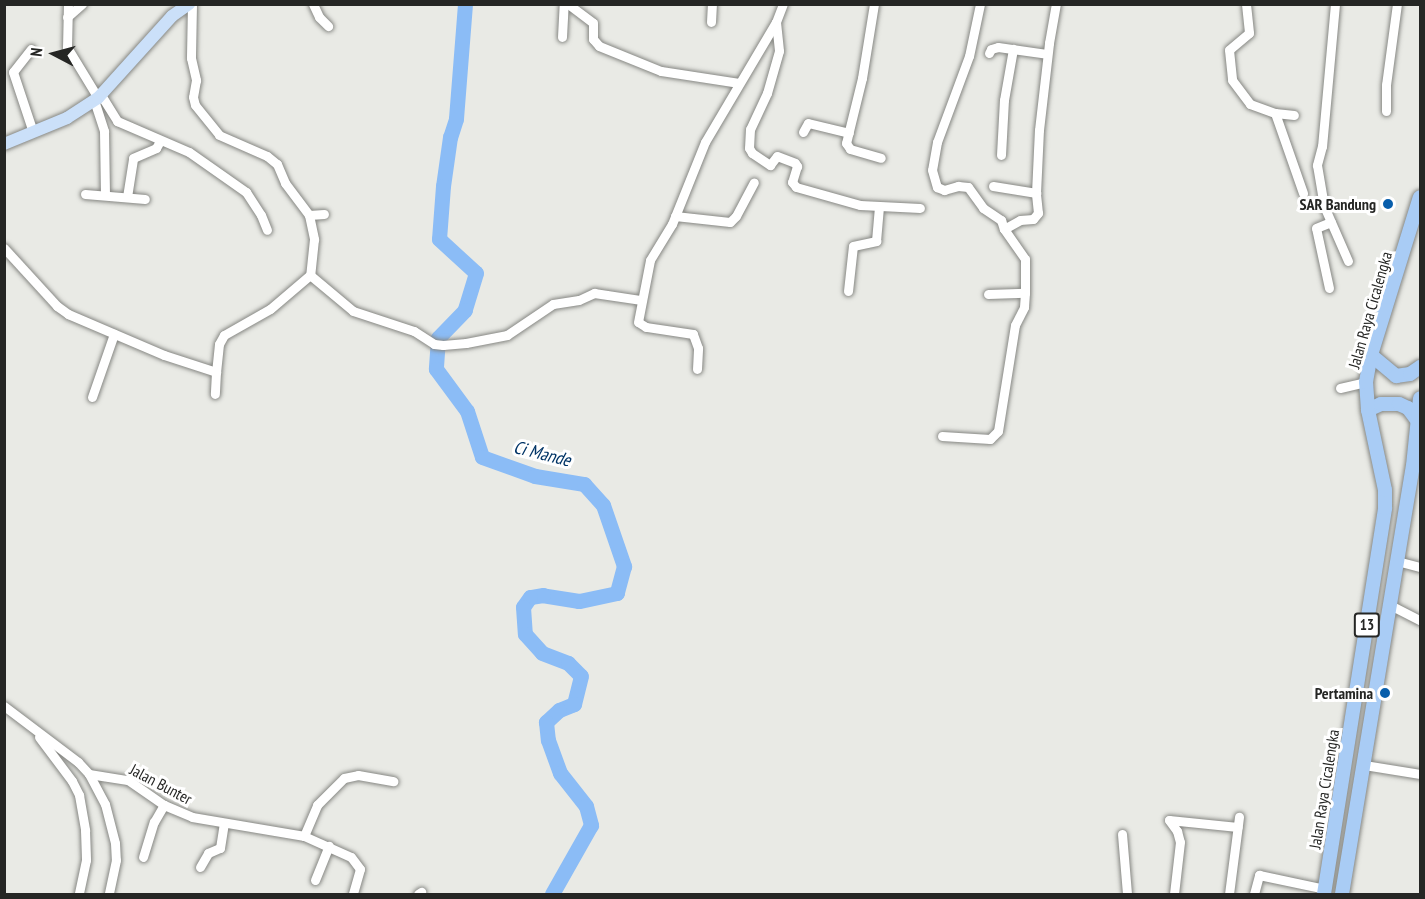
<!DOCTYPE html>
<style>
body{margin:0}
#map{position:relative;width:1425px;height:899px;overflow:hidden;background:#e9eae5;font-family:"PT Sans Narrow",sans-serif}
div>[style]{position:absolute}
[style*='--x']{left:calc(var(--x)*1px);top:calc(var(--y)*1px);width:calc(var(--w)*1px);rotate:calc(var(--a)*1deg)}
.river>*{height:15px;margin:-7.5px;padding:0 7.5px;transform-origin:7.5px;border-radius:7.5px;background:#8bbcf6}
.roads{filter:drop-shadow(0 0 2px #868783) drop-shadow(0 0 2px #868783)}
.minor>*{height:9px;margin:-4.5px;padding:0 4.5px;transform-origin:4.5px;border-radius:4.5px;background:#fff}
.major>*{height:12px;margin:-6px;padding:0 6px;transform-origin:6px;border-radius:6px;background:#cbe0f9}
.highway>*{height:14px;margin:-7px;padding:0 7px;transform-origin:7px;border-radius:7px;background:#a9ccf5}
.dots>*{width:16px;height:16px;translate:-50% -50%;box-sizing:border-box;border:3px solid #fff;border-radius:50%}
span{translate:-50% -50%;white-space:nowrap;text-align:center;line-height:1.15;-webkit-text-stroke:6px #fff;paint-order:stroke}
.shield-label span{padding:2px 4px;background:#fff;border:2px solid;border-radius:4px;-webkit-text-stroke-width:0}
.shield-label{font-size:15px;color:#252624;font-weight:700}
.poi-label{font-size:16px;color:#252624;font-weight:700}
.right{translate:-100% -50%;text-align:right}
.street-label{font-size:16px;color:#252624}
.water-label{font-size:18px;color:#003466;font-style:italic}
.frame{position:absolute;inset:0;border:6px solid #252624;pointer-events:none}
.north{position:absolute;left:24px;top:24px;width:60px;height:60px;-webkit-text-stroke:4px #fff;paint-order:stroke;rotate:276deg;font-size:16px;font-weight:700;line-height:24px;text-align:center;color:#252624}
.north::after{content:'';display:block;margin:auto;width:21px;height:27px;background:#252624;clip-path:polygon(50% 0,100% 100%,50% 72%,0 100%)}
</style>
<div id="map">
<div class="river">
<div style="--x:465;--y:4;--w:115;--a:94.5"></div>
<div style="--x:456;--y:119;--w:19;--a:108"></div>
<div style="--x:450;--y:137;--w:49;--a:98.1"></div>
<div style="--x:443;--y:186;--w:53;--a:94.3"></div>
<div style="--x:439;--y:239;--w:50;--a:42.6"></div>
<div style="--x:476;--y:273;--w:39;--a:107"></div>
<div style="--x:465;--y:310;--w:39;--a:134"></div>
<div style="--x:438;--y:338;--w:31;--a:94"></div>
<div style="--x:436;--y:369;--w:52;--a:53.6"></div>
<div style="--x:467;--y:411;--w:48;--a:71.9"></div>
<div style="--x:482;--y:457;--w:56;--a:19.7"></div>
<div style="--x:535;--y:476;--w:50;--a:9.3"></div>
<div style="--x:584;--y:484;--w:28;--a:48"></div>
<div style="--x:603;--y:505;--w:65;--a:71"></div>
<div style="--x:624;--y:566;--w:28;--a:105"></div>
<div style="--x:617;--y:593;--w:39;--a:168"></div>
<div style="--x:579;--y:601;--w:36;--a:-171"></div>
<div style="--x:543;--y:595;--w:13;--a:171"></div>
<div style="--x:530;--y:597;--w:12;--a:125"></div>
<div style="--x:523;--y:607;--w:27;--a:86"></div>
<div style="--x:525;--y:634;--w:25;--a:48"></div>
<div style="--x:542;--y:653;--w:28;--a:21"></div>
<div style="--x:568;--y:663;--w:18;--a:45"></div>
<div style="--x:581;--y:676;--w:29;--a:104"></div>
<div style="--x:574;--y:704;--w:16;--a:158"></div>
<div style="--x:559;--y:710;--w:18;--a:137"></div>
<div style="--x:546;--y:722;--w:18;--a:84"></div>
<div style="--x:548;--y:740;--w:35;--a:70"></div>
<div style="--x:560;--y:773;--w:42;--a:51.8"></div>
<div style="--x:586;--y:806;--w:20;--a:75"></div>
<div style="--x:591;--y:825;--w:79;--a:119.5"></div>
</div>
<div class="roads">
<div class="minor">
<div style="--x:68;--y:4;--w:43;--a:91.3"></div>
<div style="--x:67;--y:47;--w:60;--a:58.7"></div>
<div style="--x:192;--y:4;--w:54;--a:91.1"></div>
<div style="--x:191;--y:58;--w:23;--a:77"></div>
<div style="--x:196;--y:80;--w:17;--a:100"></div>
<div style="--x:193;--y:97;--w:8;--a:76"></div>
<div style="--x:195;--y:105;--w:38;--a:51"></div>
<div style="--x:219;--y:135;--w:52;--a:23.6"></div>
<div style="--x:267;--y:156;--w:13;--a:39"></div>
<div style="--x:277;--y:164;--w:21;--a:67"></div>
<div style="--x:285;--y:183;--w:40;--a:53"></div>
<div style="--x:309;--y:215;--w:25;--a:78"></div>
<div style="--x:314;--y:239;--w:36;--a:96"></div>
<div style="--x:310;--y:275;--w:52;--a:139.6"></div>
<div style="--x:270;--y:309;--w:53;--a:150.5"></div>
<div style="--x:224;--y:335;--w:10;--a:119"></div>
<div style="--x:219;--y:344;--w:28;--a:96"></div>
<div style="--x:313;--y:4;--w:14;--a:65"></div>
<div style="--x:319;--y:17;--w:13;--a:45"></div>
<div style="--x:568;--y:4;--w:31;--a:37"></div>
<div style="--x:593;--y:23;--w:16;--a:90"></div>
<div style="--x:593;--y:39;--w:9;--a:49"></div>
<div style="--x:599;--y:46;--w:67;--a:22"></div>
<div style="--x:661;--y:71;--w:79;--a:8.7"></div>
<div style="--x:874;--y:4;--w:75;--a:99.2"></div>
<div style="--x:862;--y:78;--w:67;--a:103.8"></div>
<div style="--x:846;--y:143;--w:7;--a:56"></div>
<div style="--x:850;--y:149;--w:32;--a:16"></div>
<div style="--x:980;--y:4;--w:53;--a:101.9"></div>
<div style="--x:969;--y:56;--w:92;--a:110.4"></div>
<div style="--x:937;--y:142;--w:28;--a:100"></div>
<div style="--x:932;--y:170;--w:18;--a:74"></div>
<div style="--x:937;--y:187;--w:8;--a:23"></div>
<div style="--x:944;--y:190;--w:15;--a:-16"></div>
<div style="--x:958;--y:186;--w:10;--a:6"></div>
<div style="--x:968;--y:187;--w:26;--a:54"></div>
<div style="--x:983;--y:208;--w:22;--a:34"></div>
<div style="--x:1001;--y:220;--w:9;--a:72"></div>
<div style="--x:1246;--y:4;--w:29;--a:84"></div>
<div style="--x:1249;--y:33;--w:26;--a:140"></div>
<div style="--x:1229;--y:50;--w:30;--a:84"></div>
<div style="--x:1232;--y:80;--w:30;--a:53"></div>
<div style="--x:1250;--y:104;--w:27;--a:20"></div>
<div style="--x:1275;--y:113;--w:85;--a:70.7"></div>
<div style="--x:1335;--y:4;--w:143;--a:95.2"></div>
<div style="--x:1322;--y:146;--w:20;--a:105"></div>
<div style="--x:1317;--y:165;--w:42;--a:80.3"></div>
<div style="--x:1324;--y:206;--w:60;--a:66.4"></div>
<div style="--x:67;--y:17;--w:20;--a:-41"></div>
<div style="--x:711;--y:22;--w:18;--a:-87"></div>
<div style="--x:776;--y:22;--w:29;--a:84"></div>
<div style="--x:779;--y:51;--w:44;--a:105.9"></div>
<div style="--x:767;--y:93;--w:40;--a:115"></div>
<div style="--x:750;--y:129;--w:19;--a:93"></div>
<div style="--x:749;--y:148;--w:6;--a:59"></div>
<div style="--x:752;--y:153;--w:22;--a:34"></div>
<div style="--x:770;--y:165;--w:11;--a:-52"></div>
<div style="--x:777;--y:156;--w:19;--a:21"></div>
<div style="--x:795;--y:163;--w:4;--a:56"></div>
<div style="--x:797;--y:166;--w:17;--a:107"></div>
<div style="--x:792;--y:182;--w:6;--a:51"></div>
<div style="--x:796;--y:187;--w:66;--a:15.7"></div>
<div style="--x:860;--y:205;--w:60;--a:2.9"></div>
<div style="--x:562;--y:37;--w:33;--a:-87"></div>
<div style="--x:31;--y:49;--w:29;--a:128"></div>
<div style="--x:13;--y:72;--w:63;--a:71.6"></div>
<div style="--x:989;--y:53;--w:4;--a:-63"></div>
<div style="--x:991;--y:49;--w:7;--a:-16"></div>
<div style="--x:998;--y:47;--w:49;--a:8.1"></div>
<div style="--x:101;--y:95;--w:31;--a:58"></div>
<div style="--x:117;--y:121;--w:78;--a:23.3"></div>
<div style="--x:189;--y:152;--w:70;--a:35.1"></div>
<div style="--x:246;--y:192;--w:27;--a:57"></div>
<div style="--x:261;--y:215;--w:16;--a:68"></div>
<div style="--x:94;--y:100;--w:33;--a:72"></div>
<div style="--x:104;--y:131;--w:64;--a:89.1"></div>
<div style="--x:1386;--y:111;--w:26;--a:-90"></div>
<div style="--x:1386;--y:85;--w:82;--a:-82.3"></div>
<div style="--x:1275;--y:113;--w:19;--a:6"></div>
<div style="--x:803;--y:132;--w:10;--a:-61"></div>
<div style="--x:808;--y:123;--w:42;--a:13.7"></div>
<div style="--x:1001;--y:155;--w:55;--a:-86.9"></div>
<div style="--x:1004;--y:100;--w:52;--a:-80"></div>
<div style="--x:993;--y:186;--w:44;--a:9.2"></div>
<div style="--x:85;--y:194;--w:60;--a:4.8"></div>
<div style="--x:127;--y:197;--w:39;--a:-81"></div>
<div style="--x:133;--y:158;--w:25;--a:-23"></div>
<div style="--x:156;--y:148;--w:8;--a:-60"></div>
<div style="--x:309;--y:215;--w:15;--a:-4"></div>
<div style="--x:675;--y:216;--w:55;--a:6.2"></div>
<div style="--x:730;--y:222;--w:8;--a:-45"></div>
<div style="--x:736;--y:216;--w:38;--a:-62"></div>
<div style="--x:4;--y:248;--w:79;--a:47.6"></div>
<div style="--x:57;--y:306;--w:14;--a:36"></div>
<div style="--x:68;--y:314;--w:104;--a:23.1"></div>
<div style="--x:164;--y:355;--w:55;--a:18.1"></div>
<div style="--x:216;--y:372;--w:22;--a:93"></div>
<div style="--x:310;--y:275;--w:56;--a:39.9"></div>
<div style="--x:353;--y:311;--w:64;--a:18.2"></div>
<div style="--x:414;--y:331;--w:24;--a:33"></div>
<div style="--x:434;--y:344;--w:9;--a:6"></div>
<div style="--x:443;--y:345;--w:23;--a:-5"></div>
<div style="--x:466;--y:343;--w:42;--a:-11"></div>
<div style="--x:507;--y:335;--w:55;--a:-34"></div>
<div style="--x:553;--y:304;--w:26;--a:-9"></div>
<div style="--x:579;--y:300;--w:17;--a:-25"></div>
<div style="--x:594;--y:293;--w:48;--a:8.5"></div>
<div style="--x:1329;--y:288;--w:61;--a:-102.2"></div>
<div style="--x:1316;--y:228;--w:16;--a:-22"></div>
<div style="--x:848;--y:291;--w:45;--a:-83.7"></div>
<div style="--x:853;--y:246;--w:24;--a:-12"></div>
<div style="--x:876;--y:241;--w:34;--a:-85"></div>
<div style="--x:988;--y:294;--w:37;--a:-2"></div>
<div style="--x:697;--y:369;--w:21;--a:-87"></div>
<div style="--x:698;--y:348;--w:15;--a:-110"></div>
<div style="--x:693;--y:334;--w:48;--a:-171.5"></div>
<div style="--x:646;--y:327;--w:9;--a:-148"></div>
<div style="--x:638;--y:322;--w:63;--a:-79"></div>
<div style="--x:650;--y:260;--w:42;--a:-58.6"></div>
<div style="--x:672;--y:224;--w:88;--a:-68.1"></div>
<div style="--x:705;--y:142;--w:139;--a:-59.4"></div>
<div style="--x:776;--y:22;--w:19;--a:-69"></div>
<div style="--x:1340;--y:388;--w:27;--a:-13"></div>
<div style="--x:92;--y:397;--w:67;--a:-70.8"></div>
<div style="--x:942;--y:436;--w:48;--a:3.6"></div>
<div style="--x:990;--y:439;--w:11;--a:-45"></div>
<div style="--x:998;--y:431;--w:107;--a:-80.9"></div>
<div style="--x:1015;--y:325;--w:20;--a:-63"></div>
<div style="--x:1024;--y:307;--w:14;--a:-86"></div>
<div style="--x:1025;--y:293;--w:34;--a:-90"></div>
<div style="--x:1025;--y:259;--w:37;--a:-125"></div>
<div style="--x:1004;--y:229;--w:18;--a:-29"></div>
<div style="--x:1020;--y:220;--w:13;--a:-4"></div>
<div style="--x:1033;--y:219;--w:8;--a:-50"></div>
<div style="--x:1038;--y:213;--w:20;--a:-96"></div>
<div style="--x:1036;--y:193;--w:63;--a:-87.3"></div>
<div style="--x:1039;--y:130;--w:88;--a:-83.4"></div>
<div style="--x:1049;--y:43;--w:40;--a:-80"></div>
<div style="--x:1397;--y:561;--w:24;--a:15"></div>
<div style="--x:1390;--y:605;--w:34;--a:27"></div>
<div style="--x:4;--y:706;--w:93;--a:37.1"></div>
<div style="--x:78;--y:762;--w:16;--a:47"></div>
<div style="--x:89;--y:774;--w:39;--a:9"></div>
<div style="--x:128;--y:780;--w:44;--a:34.8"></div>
<div style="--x:164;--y:805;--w:30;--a:23"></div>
<div style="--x:192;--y:817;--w:114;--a:9.6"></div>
<div style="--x:304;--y:836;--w:51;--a:24.1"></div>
<div style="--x:351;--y:857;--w:15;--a:53"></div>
<div style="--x:360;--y:869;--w:26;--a:106"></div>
<div style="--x:39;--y:737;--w:55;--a:53.1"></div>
<div style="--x:72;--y:781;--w:16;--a:63"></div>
<div style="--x:79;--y:795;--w:36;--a:80"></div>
<div style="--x:85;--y:830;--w:30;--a:88"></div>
<div style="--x:86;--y:860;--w:35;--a:102"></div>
<div style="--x:1364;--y:765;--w:57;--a:9.1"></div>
<div style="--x:89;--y:774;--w:34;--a:62"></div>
<div style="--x:105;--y:804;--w:40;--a:75.6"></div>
<div style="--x:115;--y:843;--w:17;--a:87"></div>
<div style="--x:116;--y:860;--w:35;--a:102"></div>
<div style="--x:1169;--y:820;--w:14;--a:54"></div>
<div style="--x:1177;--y:831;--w:11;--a:75"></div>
<div style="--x:1180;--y:842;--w:52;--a:96.6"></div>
<div style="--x:1169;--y:820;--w:69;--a:5.8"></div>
<div style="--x:1122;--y:834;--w:60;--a:85.2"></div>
<div style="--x:304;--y:836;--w:34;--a:-67"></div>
<div style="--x:317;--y:805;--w:38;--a:-45"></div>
<div style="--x:344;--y:778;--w:14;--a:-12"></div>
<div style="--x:358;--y:775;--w:36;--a:10"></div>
<div style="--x:143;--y:857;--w:37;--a:-73"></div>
<div style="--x:154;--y:822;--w:20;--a:-60"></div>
<div style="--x:200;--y:867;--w:16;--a:-60"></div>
<div style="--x:208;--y:853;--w:13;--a:-23"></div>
<div style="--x:220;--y:848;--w:25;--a:-81"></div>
<div style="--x:315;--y:880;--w:37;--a:-68"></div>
<div style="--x:418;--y:894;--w:4;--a:-34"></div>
<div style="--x:1229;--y:894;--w:78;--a:-82.6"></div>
<div style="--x:1254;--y:894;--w:20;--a:-75"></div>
<div style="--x:1259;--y:875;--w:67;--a:12"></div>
</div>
<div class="major">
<div style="--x:4;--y:144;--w:68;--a:-22.4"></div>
<div style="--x:67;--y:118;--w:37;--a:-33"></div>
<div style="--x:98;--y:98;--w:110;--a:-47.9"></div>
<div style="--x:172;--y:16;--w:21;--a:-35"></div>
</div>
<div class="highway">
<div style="--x:1371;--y:355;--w:33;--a:40"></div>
<div style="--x:1396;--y:376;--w:14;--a:-8"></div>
<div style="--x:1410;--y:374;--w:12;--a:-35"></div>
<div style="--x:1368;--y:410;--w:14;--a:-25"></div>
<div style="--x:1381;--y:404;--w:18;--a:0"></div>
<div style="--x:1399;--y:404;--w:10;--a:24"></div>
<div style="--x:1408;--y:408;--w:15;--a:53"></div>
<div style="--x:1324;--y:894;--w:391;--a:-81"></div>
<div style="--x:1385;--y:508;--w:18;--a:-90"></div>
<div style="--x:1385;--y:490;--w:82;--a:-102"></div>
<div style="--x:1368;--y:410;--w:28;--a:-94"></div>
<div style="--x:1366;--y:382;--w:27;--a:-80"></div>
<div style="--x:1371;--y:355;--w:165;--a:-72.8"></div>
<div style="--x:1342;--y:894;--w:434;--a:-80.6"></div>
<div style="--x:1413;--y:466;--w:68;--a:-84.1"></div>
</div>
</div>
<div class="dots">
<div style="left:1388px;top:204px;background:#085eab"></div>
<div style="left:1385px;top:693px;background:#085eab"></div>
</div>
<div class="shield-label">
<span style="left:1367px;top:625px">13</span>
</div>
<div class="poi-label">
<span class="right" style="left:1376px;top:204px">SAR Bandung</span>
<span class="right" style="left:1373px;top:693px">Pertamina</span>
</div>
<div class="street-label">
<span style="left:1370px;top:310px;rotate:-74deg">Jalan Raya Cicalengka</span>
<span style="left:161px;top:784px;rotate:28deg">Jalan Bunter</span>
<span style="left:1324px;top:789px;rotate:-81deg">Jalan Raya Cicalengka</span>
</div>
<div class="water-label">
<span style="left:542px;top:454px;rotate:14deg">Ci Mande</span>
</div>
<div class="frame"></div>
<div class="north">N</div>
</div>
